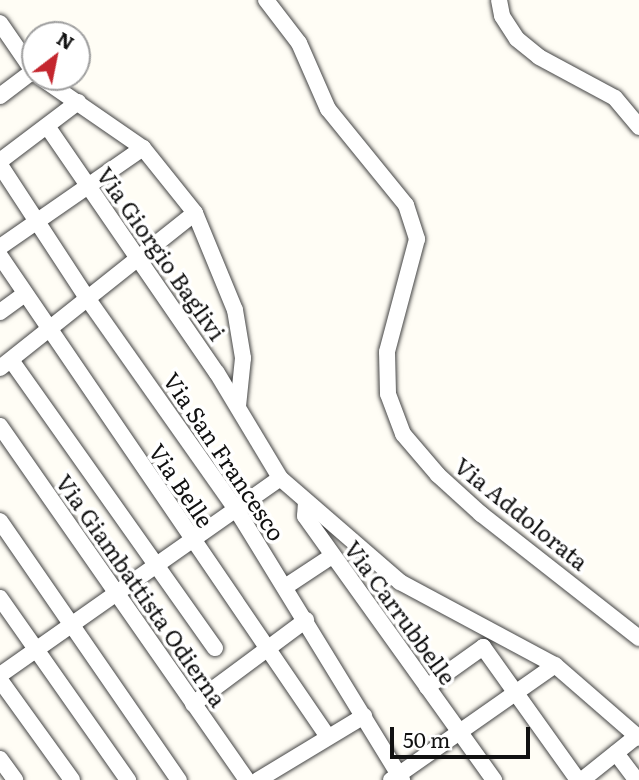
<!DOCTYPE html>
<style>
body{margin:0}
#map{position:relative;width:639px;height:780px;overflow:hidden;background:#fffdf5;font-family:Literata,serif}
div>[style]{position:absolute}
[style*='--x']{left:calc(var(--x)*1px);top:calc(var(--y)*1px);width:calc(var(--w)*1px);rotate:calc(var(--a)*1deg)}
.roads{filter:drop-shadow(0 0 2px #444) drop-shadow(0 0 2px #444)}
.minor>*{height:16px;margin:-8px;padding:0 8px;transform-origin:8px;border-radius:8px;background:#fff}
span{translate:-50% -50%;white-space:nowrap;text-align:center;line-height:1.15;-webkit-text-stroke:7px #fff;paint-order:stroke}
.street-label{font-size:23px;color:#111}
.north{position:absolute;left:21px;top:21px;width:70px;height:70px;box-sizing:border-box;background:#fff;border:2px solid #a0a0a0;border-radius:50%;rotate:32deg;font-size:19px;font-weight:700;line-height:28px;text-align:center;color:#111}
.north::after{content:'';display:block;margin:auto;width:24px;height:32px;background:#c4262e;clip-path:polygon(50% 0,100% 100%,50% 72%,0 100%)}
.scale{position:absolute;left:390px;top:727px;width:140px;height:32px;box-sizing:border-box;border:4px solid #111;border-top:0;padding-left:9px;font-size:21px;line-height:24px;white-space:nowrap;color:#111;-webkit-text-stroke:5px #fff;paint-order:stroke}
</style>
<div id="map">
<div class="roads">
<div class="minor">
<div style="--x:266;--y:0;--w:54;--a:52.5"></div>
<div style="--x:299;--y:43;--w:72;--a:66.3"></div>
<div style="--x:328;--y:109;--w:124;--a:50.9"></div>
<div style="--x:406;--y:205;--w:36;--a:72"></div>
<div style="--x:417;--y:239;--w:117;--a:104.9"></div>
<div style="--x:387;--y:352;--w:42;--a:88.6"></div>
<div style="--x:388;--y:394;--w:43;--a:69.4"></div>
<div style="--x:403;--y:434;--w:54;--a:49.5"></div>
<div style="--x:438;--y:475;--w:58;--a:42.2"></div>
<div style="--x:481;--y:514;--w:201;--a:38.1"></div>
<div style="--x:499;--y:0;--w:16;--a:79"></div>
<div style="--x:502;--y:16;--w:27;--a:57"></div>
<div style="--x:517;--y:39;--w:28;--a:39"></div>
<div style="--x:539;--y:57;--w:86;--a:28.3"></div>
<div style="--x:615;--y:98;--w:38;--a:50"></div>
<div style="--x:0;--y:23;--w:62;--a:55.5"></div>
<div style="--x:40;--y:77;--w:125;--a:34.6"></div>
<div style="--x:143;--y:148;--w:83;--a:51.3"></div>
<div style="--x:195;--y:213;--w:105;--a:67.6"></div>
<div style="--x:235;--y:310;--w:49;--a:80.5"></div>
<div style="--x:243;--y:358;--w:48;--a:95.9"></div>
<div style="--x:0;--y:96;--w:40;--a:-37"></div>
<div style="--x:47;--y:126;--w:300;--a:55.5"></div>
<div style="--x:217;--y:373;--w:122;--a:59"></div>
<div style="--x:280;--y:478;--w:159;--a:40.9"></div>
<div style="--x:400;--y:582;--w:176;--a:28.2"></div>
<div style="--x:555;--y:665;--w:111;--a:41"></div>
<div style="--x:0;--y:161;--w:98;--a:-37.1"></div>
<div style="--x:0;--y:165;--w:159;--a:56.8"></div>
<div style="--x:87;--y:298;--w:258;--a:54.8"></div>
<div style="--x:236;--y:509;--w:318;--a:58.5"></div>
<div style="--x:0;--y:247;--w:174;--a:-34.7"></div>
<div style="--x:0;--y:256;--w:582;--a:55.71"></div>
<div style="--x:0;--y:312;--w:31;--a:-36"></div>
<div style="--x:11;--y:360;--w:353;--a:54.7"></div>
<div style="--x:0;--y:368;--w:249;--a:-38.5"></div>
<div style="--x:0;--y:426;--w:432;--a:55.1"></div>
<div style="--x:306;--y:502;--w:14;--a:94"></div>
<div style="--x:305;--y:516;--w:325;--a:54.4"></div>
<div style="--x:0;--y:521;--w:315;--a:55.4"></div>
<div style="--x:285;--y:587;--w:56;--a:-33.4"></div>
<div style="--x:0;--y:598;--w:223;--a:54.9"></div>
<div style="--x:0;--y:675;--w:342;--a:-35.1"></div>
<div style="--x:0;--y:680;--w:123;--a:54.2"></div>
<div style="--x:427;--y:687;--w:69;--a:-35.5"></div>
<div style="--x:483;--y:647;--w:163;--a:54.5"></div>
<div style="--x:193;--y:704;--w:141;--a:-36.6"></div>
<div style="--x:616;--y:753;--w:34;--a:53"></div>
<div style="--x:0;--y:759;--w:26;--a:54"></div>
<div style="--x:258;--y:780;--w:124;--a:-31.1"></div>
<div style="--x:391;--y:780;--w:200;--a:-35"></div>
<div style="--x:582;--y:780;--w:70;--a:-38.7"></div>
</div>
</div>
<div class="street-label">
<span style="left:162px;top:253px;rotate:55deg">Via Giorgio Baglivi</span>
<span style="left:225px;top:456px;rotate:56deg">Via San Francesco</span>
<span style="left:182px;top:485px;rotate:56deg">Via Belle</span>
<span style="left:522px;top:513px;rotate:39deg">Via Addolorata</span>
<span style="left:142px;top:590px;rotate:55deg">Via Giambattista Odierna</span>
<span style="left:401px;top:612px;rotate:54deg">Via Carrubbelle</span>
</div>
<div class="north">N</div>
<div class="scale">50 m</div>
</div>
